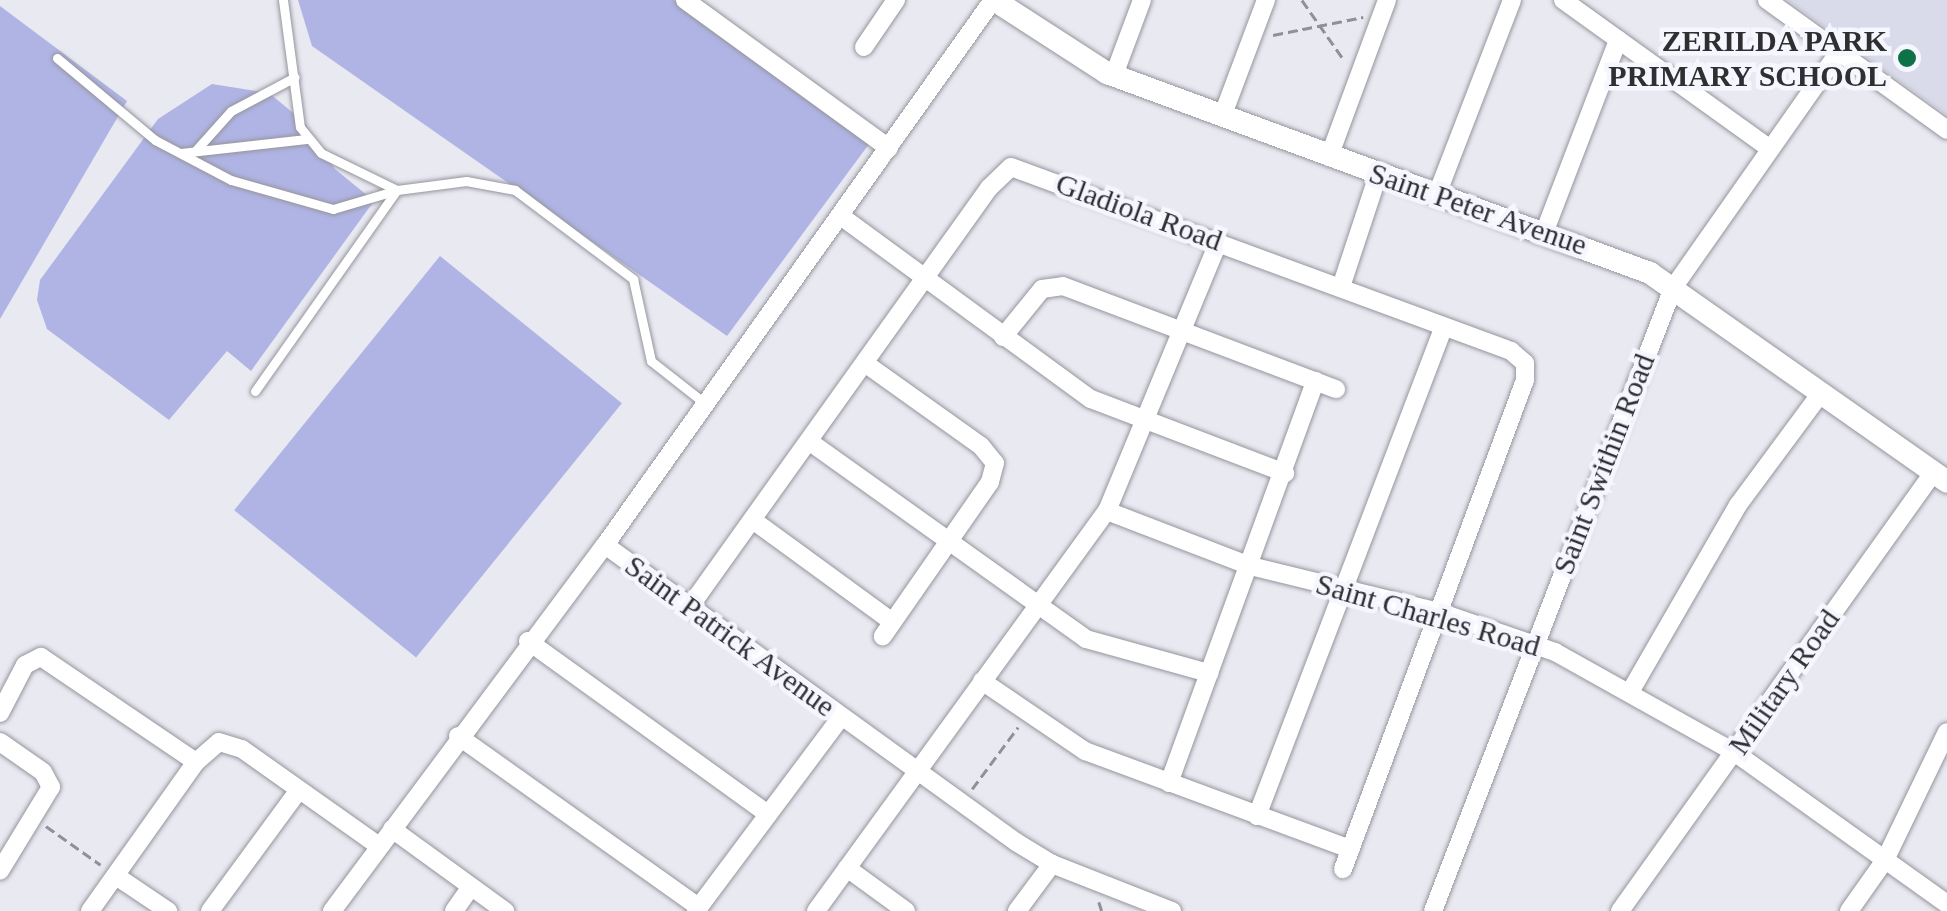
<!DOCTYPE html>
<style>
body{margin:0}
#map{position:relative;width:1947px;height:911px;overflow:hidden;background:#e8e9f1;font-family:"Times New Roman",serif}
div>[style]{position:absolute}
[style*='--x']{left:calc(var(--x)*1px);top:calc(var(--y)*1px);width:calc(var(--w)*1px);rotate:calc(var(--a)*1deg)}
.built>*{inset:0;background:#dadbea}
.green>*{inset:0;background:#b0b4e4;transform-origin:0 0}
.path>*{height:2.5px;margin-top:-1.25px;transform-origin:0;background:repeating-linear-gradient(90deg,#909197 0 10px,transparent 0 15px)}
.roads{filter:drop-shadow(0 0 2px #95959d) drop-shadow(0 0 2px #95959d)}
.service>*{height:9px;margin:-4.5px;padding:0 4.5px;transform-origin:4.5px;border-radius:4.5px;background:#fff}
.minor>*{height:18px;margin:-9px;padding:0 9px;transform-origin:9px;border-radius:9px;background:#fff}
.tertiary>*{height:22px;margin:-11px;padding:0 11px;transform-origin:11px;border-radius:11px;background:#fff}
.dots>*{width:28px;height:28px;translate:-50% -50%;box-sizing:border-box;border:5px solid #f5f6fe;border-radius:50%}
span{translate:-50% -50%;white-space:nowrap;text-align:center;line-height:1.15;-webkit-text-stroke:9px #f5f6fe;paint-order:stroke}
.poi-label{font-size:30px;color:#2f2f32;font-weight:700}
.right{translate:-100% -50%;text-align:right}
.street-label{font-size:30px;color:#2f2f32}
</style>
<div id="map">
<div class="built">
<div style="clip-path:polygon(1787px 0,1947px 0,1947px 115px)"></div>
</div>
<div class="green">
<div style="clip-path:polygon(298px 0,674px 0,872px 140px,727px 336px,312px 46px)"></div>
<div style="clip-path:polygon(0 6px,127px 101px,0 319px)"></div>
<div style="clip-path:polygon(212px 84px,269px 93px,304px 122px,335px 169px,374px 201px,251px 371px,227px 351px,169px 420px,47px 329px,37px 300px,40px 280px,158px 119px)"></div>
<div style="left:440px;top:256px;width:234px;height:327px;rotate:39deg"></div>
</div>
<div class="path">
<div style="--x:1302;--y:0;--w:73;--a:55"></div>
<div style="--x:1273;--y:35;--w:92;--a:-11.3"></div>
<div style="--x:972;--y:789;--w:77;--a:-53.4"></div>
<div style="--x:46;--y:826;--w:67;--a:35.3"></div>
<div style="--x:1099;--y:902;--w:9;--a:72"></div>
</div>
<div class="roads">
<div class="service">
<div style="--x:283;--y:0;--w:128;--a:82.4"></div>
<div style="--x:300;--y:127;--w:33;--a:51"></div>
<div style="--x:321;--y:153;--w:85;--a:26"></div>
<div style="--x:397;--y:190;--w:70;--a:-7.4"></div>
<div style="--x:466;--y:181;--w:50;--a:10.4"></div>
<div style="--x:515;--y:190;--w:148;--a:37"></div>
<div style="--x:633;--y:279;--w:84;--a:77.6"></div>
<div style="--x:651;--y:361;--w:71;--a:38.2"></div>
<div style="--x:57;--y:58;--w:128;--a:39.9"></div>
<div style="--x:155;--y:140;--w:86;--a:27.8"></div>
<div style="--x:231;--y:180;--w:106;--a:15.9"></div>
<div style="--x:333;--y:209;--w:67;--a:-16.5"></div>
<div style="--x:196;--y:150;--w:52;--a:-48.1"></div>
<div style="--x:231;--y:111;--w:72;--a:-28"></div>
<div style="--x:181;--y:153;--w:126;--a:-6.4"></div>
<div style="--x:255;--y:391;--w:246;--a:-54.8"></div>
</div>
<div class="minor">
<div style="--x:685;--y:0;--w:252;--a:36"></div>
<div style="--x:1563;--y:0;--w:254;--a:35.7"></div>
<div style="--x:1767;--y:0;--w:222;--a:35.8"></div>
<div style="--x:864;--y:47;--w:57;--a:-55.8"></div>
<div style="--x:1114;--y:75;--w:80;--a:-69.5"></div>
<div style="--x:1222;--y:117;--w:125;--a:-69.4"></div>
<div style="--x:1329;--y:157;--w:167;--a:-69.7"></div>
<div style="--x:1436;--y:197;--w:211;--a:-68.9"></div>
<div style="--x:842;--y:217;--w:308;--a:36.2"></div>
<div style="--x:1091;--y:399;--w:208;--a:20.9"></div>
<div style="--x:1544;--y:233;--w:207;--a:-69"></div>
<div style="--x:1341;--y:287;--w:118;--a:-71.7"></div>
<div style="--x:1003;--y:337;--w:62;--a:-50.9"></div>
<div style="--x:1042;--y:289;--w:21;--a:-8"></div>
<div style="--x:1063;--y:286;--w:292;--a:20.7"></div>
<div style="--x:866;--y:364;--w:141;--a:35.5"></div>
<div style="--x:981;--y:446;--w:22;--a:51"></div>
<div style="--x:995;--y:463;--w:20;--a:105"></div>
<div style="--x:990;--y:482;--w:188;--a:124.8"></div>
<div style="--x:810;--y:442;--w:339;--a:35.5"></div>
<div style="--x:1086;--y:639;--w:128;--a:15.5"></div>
<div style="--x:1107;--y:511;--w:153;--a:21"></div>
<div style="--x:1250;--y:566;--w:195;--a:13.7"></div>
<div style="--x:1439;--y:612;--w:123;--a:19"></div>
<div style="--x:1555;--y:652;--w:205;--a:29.2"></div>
<div style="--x:1734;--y:752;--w:262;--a:35.5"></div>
<div style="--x:754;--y:521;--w:168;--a:36.1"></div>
<div style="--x:605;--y:545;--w:507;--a:35.85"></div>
<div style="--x:1016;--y:842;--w:42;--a:31.4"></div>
<div style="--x:1052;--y:864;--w:129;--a:21.4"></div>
<div style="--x:691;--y:605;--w:513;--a:-54.45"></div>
<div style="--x:989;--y:188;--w:30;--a:-44"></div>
<div style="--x:1011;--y:167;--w:533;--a:20.2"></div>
<div style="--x:1511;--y:351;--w:18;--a:41"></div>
<div style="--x:1525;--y:363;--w:17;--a:90"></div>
<div style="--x:1525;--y:380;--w:522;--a:110.41"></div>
<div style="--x:528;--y:641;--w:296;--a:35.8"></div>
<div style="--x:982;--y:681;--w:125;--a:34.2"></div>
<div style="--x:1085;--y:751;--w:283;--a:20.3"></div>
<div style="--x:1630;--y:692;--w:216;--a:-60"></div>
<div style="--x:1738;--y:505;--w:139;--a:-53.5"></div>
<div style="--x:0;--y:713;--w:54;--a:-62.5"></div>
<div style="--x:25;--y:665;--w:18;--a:-27"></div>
<div style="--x:41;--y:657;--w:187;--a:34.1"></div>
<div style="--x:458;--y:736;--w:296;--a:35.4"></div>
<div style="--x:0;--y:742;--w:52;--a:34.9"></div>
<div style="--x:43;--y:772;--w:17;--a:62"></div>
<div style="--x:51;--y:787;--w:98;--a:121.3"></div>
<div style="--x:1169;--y:783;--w:428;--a:-70"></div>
<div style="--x:1257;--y:816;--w:524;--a:-69.11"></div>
<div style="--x:392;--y:829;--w:140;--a:36"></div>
<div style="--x:847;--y:868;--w:73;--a:36.1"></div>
<div style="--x:116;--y:876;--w:63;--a:33.9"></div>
<div style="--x:90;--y:911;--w:183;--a:-54.6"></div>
<div style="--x:196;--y:762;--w:30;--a:-41"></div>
<div style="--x:219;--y:742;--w:24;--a:17"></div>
<div style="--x:242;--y:749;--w:168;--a:35.3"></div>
<div style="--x:210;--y:911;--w:150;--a:-53.7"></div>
<div style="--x:332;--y:911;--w:457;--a:-53.3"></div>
<div style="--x:605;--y:545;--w:669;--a:-54.55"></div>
<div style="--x:454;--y:911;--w:29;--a:-55"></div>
<div style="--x:696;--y:911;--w:242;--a:-53.2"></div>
<div style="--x:816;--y:911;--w:495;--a:-54"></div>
<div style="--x:1107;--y:511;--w:292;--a:-67.5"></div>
<div style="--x:1017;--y:911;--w:59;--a:-53.3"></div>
<div style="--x:1433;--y:911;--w:668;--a:-68.93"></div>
<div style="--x:1673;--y:288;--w:289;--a:-54.9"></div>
<div style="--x:1620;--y:911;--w:538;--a:-54.45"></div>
<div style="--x:1849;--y:911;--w:62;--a:-54.8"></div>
<div style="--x:1885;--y:860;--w:142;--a:-64.2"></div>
</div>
<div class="tertiary">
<div style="--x:994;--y:0;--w:135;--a:32.9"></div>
<div style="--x:1107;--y:73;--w:579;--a:20.22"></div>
<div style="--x:1650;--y:273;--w:363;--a:35.1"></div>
</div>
</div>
<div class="dots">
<div style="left:1907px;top:58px;background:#0e7147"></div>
</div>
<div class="poi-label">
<span class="right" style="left:1887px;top:58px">ZERILDA PARK<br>PRIMARY SCHOOL</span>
</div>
<div class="street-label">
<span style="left:1478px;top:209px;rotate:19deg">Saint Peter Avenue</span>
<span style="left:1139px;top:212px;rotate:20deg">Gladiola Road</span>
<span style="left:1604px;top:464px;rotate:-69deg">Saint Swithin Road</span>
<span style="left:1428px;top:615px;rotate:16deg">Saint Charles Road</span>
<span style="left:730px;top:636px;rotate:36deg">Saint Patrick Avenue</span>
<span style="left:1784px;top:682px;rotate:-55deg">Military Road</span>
</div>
</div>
